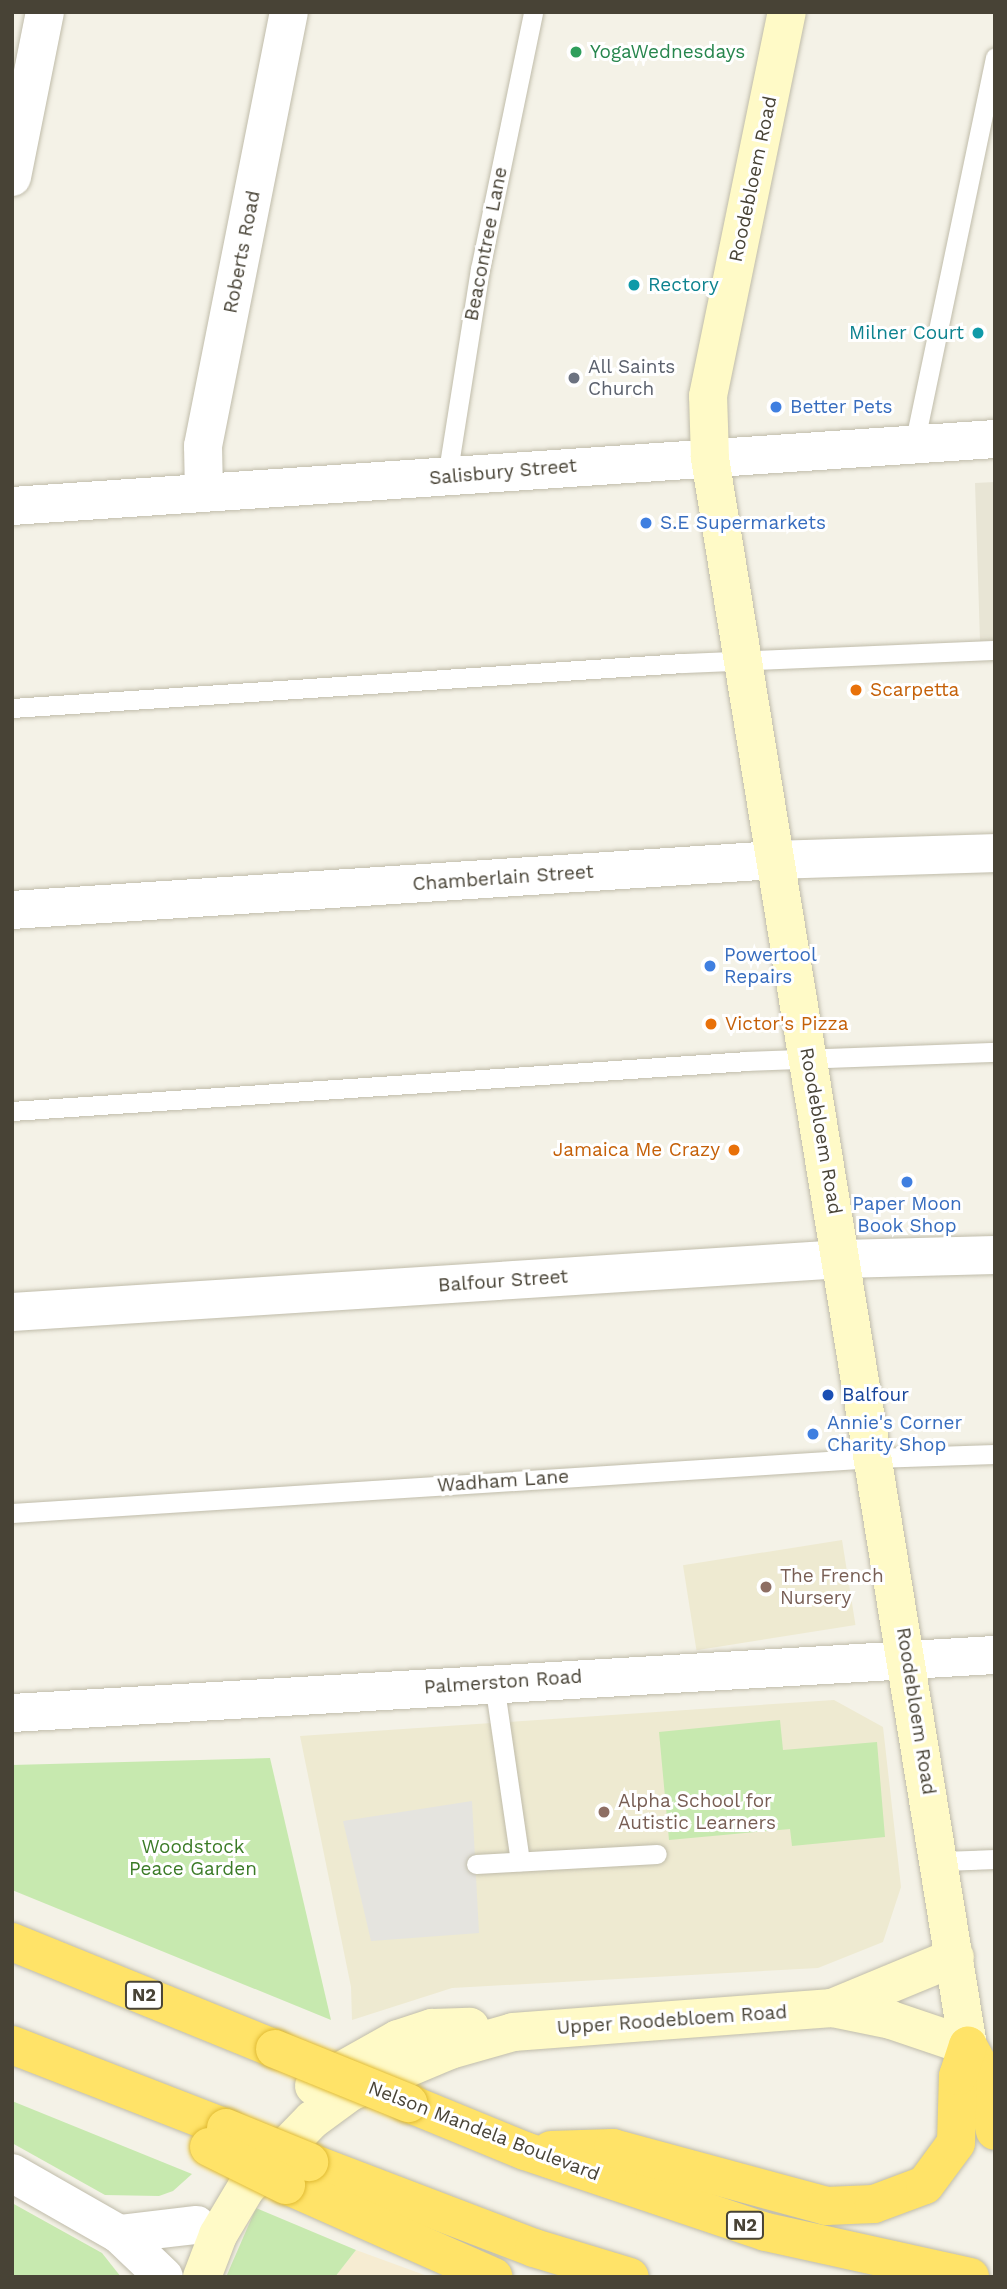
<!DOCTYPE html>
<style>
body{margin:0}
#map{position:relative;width:1007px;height:2289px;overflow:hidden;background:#f4f2e7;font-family:"Work Sans",sans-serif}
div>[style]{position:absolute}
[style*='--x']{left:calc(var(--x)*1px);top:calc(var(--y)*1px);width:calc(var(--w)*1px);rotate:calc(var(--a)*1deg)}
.residential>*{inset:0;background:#e8e5d5}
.commercial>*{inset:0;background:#f6ecd2}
.education>*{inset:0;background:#eeead1;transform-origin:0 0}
.green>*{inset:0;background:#c7e9af}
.parking>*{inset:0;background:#e5e4df}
.roads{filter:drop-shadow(0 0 2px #c0bcaa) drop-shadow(0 0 2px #c0bcaa)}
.lane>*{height:19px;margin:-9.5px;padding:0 9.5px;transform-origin:9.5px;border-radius:9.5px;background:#fff}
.street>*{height:38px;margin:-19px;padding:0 19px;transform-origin:19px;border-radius:19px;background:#fff}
.secondary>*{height:38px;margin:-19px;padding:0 19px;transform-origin:19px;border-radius:19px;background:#fffac7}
.highway>*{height:38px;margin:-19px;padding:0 19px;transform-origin:19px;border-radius:19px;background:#ffe368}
.bridges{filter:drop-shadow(0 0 2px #e1bb34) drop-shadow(0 0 2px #e1bb34)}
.highway-bridge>*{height:38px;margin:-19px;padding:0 19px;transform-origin:19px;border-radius:19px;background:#ffe368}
.dots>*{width:19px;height:19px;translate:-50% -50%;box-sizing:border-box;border:4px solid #fff;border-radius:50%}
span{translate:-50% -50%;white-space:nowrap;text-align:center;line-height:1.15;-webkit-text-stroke:6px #fff;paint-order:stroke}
.shield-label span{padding:2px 5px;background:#fff;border:2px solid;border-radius:5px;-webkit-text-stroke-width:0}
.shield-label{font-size:18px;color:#484336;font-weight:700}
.leisure-label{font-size:19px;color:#27864d}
.left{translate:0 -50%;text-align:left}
.street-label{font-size:19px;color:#484336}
.culture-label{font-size:19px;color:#0d838f}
.right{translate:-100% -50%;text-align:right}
.worship-label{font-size:19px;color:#5b616d}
.shop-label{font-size:19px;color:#366cbe}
.food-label{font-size:19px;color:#c56008}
.transit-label{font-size:19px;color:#164399}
.education-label{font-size:19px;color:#785e54}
.park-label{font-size:19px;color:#3b7b27}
.frame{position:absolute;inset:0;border:14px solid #484336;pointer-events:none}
</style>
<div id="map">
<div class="residential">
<div style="clip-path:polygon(995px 482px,995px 640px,980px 641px,975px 483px)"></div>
</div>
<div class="commercial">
<div style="clip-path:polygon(356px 2250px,430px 2277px,335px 2277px)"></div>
</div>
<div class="education">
<div style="left:842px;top:1540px;width:86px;height:161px;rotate:81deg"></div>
<div style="clip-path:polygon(834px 1700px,883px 1727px,901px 1887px,883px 1942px,818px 1968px,452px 1988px,352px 2020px,351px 1987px,300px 1736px)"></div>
</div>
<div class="green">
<div style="clip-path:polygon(780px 1720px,783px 1750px,877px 1742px,885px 1837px,792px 1846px,790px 1829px,669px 1840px,659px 1732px)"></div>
<div style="clip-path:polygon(270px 1758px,331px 2020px,12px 1890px,12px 1765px)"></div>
<div style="clip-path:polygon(12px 2101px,192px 2174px,173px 2191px,159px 2196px,105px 2195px,12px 2143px)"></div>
<div style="clip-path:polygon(12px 2203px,102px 2253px,121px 2277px,12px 2277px)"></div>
<div style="clip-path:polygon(256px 2208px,356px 2250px,335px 2277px,226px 2277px)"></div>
</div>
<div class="parking">
<div style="clip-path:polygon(472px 1801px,479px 1933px,371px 1941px,343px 1821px)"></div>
</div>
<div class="roads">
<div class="lane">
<div style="--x:914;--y:445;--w:396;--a:-78.2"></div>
<div style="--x:447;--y:477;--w:211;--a:-81"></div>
<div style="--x:480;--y:269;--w:262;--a:-78.3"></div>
<div style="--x:12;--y:708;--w:672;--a:-3.84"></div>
<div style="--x:682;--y:663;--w:313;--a:-2.4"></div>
<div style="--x:12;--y:1111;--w:737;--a:-3.89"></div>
<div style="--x:747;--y:1061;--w:248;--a:-2.1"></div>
<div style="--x:12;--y:1513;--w:864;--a:-3.65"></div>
<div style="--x:874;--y:1458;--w:121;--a:-1.9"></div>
<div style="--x:494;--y:1683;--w:180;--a:81.7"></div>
<div style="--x:941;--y:1861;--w:54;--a:-2.1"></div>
<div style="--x:476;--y:1864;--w:181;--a:-3.2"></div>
</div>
<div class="street">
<div style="--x:12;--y:177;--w:168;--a:-78.7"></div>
<div style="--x:204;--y:493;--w:47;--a:-91.2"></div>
<div style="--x:203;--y:446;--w:442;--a:-78.8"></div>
<div style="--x:12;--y:506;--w:985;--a:-3.9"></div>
<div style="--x:12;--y:910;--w:765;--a:-3.75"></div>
<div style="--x:775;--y:860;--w:220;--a:-1.8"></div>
<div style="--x:12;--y:1312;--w:832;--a:-3.65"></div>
<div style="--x:842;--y:1259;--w:153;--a:-1.5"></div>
<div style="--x:12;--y:1713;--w:985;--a:-3.38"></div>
<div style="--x:12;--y:2173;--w:123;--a:29.7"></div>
<div style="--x:119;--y:2234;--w:62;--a:43.7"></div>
<div style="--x:119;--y:2234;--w:78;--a:-6.7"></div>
</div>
<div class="secondary">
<div style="--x:832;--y:2008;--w:133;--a:-22.5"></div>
<div style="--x:314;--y:2086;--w:96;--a:-29.2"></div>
<div style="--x:398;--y:2039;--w:36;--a:-18"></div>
<div style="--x:432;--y:2028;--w:38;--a:-2"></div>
<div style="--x:202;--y:2277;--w:45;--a:-69.1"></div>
<div style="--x:218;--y:2235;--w:55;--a:-59.2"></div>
<div style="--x:246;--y:2188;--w:95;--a:-45.9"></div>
<div style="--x:312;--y:2120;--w:47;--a:-36.4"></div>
<div style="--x:350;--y:2092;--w:108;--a:-22.8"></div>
<div style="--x:450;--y:2050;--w:66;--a:-15.9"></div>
<div style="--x:513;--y:2032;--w:320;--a:-4.3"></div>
<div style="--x:832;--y:2008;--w:60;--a:11.5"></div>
<div style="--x:891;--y:2020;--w:81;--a:18.7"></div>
<div style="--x:968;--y:2046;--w:1609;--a:-99.23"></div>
<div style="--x:710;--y:458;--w:62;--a:-91.8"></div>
<div style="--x:708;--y:396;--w:392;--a:-78.4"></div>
</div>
<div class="highway">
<div style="--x:12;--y:1942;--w:284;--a:22.1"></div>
<div style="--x:12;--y:2045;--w:230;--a:21.2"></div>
<div style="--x:968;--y:2046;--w:31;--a:61"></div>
<div style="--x:983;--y:2073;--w:59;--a:78.3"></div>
<div style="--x:408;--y:2103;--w:126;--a:22.3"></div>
<div style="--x:525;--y:2151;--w:254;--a:18.6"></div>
<div style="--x:766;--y:2232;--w:209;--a:12.4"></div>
<div style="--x:551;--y:2150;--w:62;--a:-1.8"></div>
<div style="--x:613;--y:2148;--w:221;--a:15.2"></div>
<div style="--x:826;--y:2206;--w:48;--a:-2.4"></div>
<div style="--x:874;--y:2204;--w:54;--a:-20.4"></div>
<div style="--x:925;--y:2185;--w:52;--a:-53.6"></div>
<div style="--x:956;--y:2143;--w:67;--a:-88.3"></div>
<div style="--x:958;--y:2076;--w:32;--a:-72"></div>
<div style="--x:309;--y:2162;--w:241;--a:20.9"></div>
<div style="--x:534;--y:2248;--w:100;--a:16.8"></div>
<div style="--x:286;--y:2185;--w:227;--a:23.9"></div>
</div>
</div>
<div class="bridges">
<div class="highway-bridge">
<div style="--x:275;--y:2049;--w:144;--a:22.1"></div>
<div style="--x:226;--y:2128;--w:90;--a:22.3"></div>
<div style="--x:209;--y:2147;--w:86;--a:26.3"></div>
</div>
</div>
<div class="dots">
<div style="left:576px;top:52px;background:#2e9e5b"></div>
<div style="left:634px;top:285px;background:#0f9aa8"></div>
<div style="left:978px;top:333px;background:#0f9aa8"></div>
<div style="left:574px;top:378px;background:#6b7280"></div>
<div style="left:776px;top:407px;background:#3f7fe0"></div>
<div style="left:646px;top:523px;background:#3f7fe0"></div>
<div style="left:856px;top:690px;background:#e8710a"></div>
<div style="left:710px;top:966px;background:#3f7fe0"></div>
<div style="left:711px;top:1024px;background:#e8710a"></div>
<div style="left:734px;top:1150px;background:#e8710a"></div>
<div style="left:907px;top:1182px;background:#3f7fe0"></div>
<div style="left:828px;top:1395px;background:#1a4fb4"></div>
<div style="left:813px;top:1434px;background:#3f7fe0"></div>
<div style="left:766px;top:1587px;background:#8d6e63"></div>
<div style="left:604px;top:1812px;background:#8d6e63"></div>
</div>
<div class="shield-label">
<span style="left:144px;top:1995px">N2</span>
<span style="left:745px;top:2225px">N2</span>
</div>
<div class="leisure-label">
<span class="left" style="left:590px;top:52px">YogaWednesdays</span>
</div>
<div class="street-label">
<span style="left:753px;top:179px;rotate:-78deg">Roodebloem Road</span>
<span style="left:486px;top:244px;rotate:-79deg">Beacontree Lane</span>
<span style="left:242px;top:252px;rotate:-79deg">Roberts Road</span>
<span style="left:503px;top:472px;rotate:-5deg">Salisbury Street</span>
<span style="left:503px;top:878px;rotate:-4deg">Chamberlain Street</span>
<span style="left:821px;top:1131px;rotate:80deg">Roodebloem Road</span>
<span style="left:503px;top:1281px;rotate:-4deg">Balfour Street</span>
<span style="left:503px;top:1481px;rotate:-4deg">Wadham Lane</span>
<span style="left:503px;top:1682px;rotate:-4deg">Palmerston Road</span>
<span style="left:916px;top:1711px;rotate:81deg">Roodebloem Road</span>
<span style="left:672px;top:2020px;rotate:-4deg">Upper Roodebloem Road</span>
<span style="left:484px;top:2131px;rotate:21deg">Nelson Mandela Boulevard</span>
</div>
<div class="culture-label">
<span class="left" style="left:648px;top:285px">Rectory</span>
<span class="right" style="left:964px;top:333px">Milner Court</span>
</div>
<div class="worship-label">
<span class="left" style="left:588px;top:378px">All Saints<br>Church</span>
</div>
<div class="shop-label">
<span class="left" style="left:790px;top:407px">Better Pets</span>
<span class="left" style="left:660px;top:523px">S.E Supermarkets</span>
<span class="left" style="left:724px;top:966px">Powertool<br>Repairs</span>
<span style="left:907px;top:1215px">Paper Moon<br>Book Shop</span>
<span class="left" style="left:827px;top:1434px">Annie's Corner<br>Charity Shop</span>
</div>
<div class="food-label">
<span class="left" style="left:870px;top:690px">Scarpetta</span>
<span class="left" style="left:725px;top:1024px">Victor's Pizza</span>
<span class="right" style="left:720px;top:1150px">Jamaica Me Crazy</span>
</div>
<div class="transit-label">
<span class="left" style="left:842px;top:1395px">Balfour</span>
</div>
<div class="education-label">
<span class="left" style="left:780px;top:1587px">The French<br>Nursery</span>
<span class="left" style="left:618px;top:1812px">Alpha School for<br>Autistic Learners</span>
</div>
<div class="park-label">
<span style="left:193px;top:1858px">Woodstock<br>Peace Garden</span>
</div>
<div class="frame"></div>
</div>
